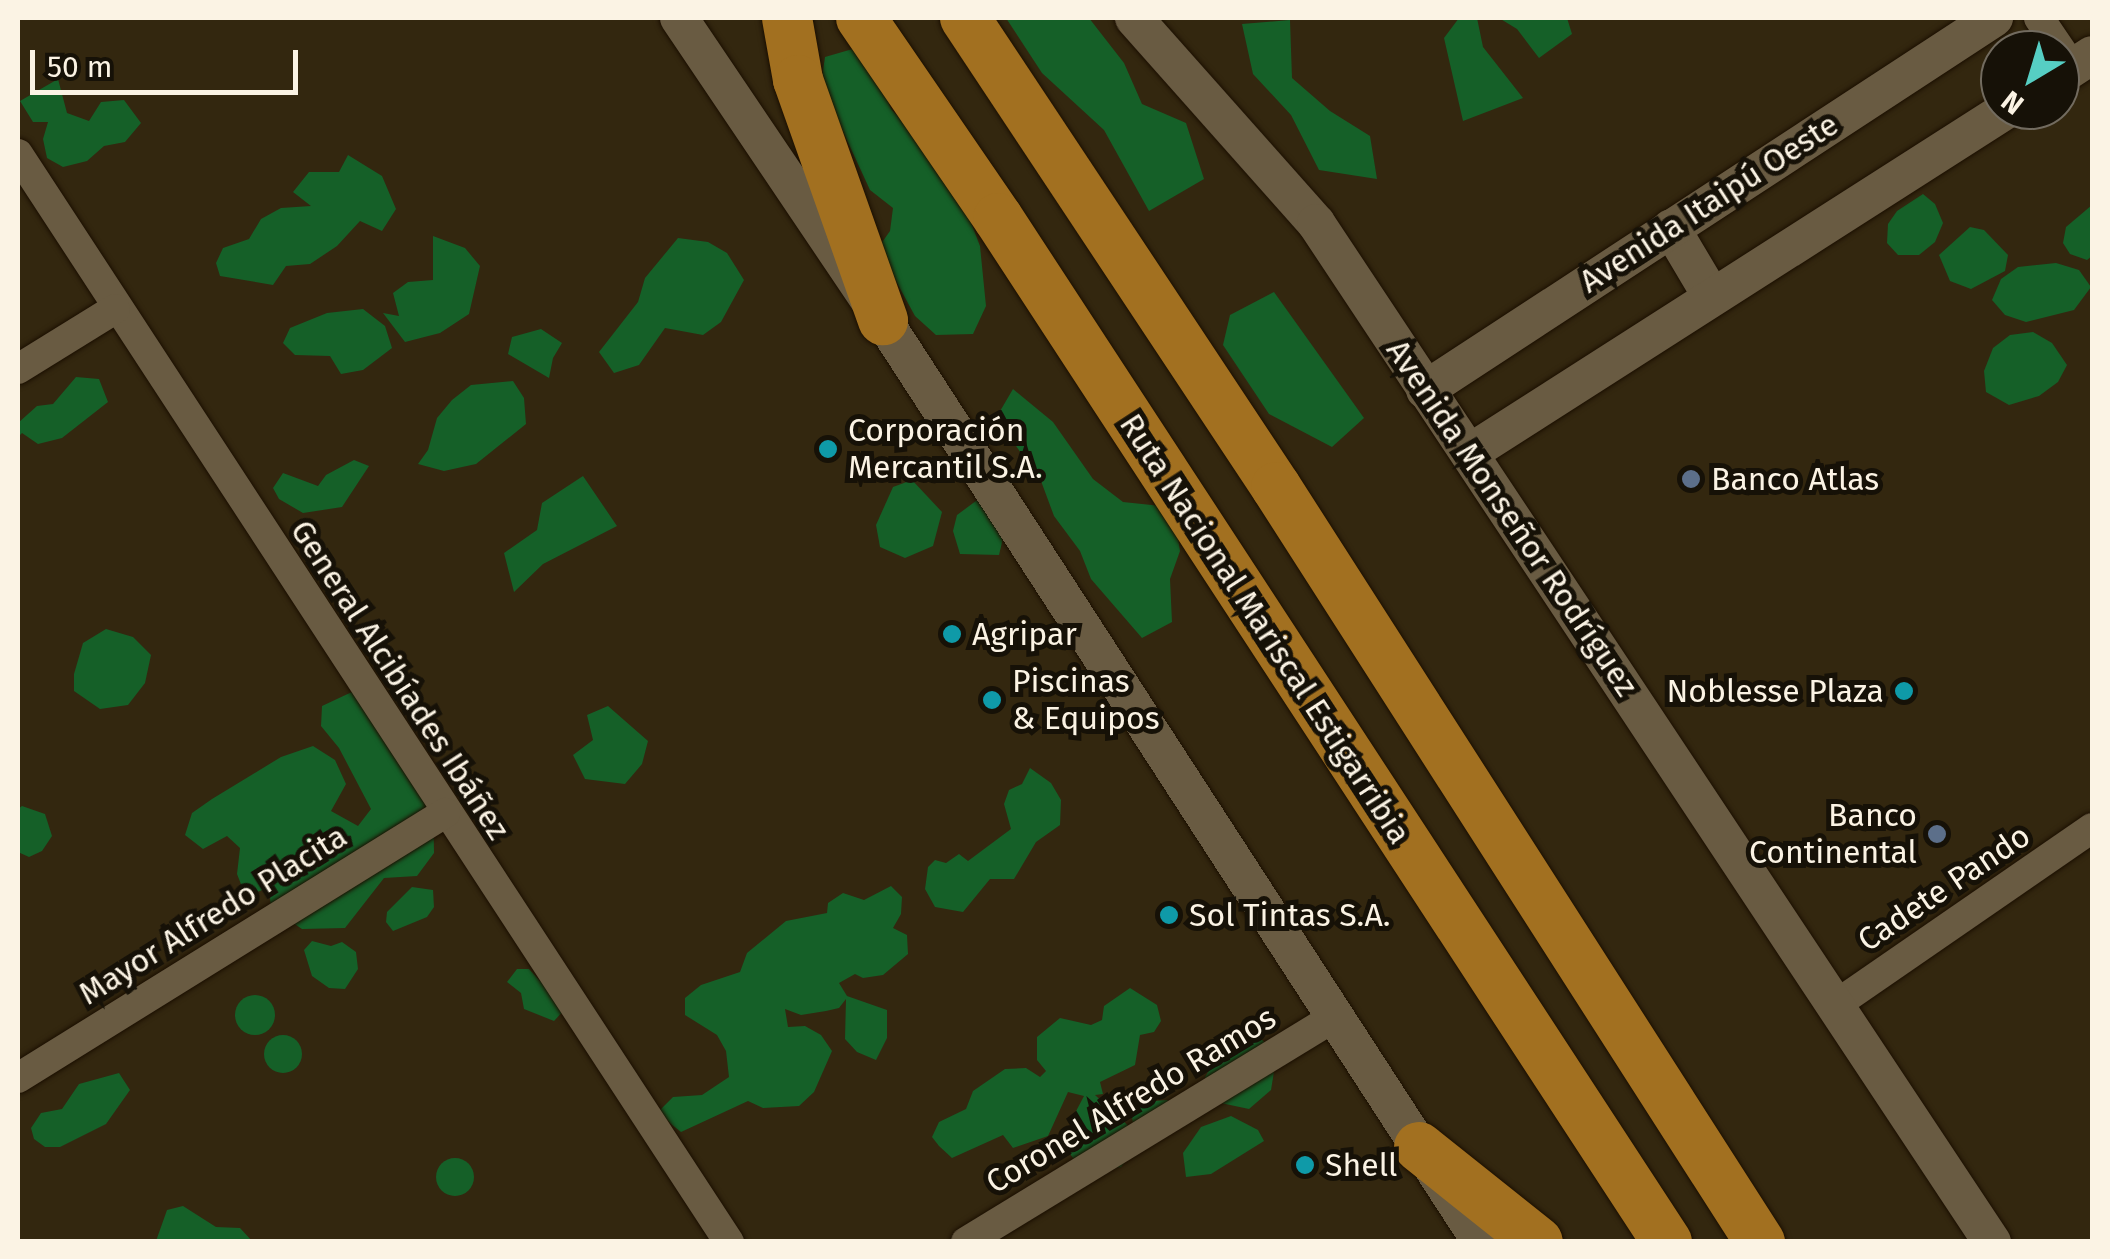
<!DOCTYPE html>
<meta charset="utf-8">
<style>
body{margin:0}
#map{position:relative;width:2110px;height:1259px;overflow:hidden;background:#33270f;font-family:"Fira Sans",sans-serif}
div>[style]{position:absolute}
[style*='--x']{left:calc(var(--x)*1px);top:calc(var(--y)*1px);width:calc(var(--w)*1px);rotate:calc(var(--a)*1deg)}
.forest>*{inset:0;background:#156028}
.round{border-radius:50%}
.roads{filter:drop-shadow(0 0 2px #1b0f00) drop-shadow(0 0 2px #1b0f00)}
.minor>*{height:30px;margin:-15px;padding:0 15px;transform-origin:15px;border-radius:15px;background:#695b42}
.tertiary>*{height:38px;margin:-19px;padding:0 19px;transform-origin:19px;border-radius:19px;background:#695b42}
.trunk>*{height:50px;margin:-25px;padding:0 25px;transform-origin:25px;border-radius:25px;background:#a27020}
.dots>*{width:28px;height:28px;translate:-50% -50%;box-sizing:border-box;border:5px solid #161107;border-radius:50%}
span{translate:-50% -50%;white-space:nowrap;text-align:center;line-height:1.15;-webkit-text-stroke:10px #161107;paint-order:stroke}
.street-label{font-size:32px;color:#fbf3e4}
.poi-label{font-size:32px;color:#fbf3e4}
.left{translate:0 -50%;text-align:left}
.right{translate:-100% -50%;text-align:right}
.frame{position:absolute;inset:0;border:20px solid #fbf3e4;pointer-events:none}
.north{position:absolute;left:1980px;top:30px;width:100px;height:100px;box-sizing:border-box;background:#161107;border:2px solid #726b5f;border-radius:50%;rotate:218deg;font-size:28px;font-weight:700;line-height:40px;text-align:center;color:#fbf3e4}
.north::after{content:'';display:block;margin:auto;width:35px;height:45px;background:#56cec3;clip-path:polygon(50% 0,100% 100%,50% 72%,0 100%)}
.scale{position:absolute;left:30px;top:50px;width:268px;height:45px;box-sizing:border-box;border:5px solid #fbf3e4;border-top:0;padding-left:12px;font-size:30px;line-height:35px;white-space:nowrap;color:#fbf3e4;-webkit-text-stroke:8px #161107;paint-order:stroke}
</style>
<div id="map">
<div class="forest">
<div style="clip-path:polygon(1006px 18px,1089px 18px,1124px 63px,1142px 104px,1186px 123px,1204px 179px,1149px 211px,1104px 130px,1042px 73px)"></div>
<div style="clip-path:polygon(1459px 18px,1477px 18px,1483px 47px,1523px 98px,1463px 121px,1444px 38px)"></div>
<div style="clip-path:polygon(1499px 18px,1567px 18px,1572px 34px,1539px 58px,1517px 29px)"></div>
<div style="clip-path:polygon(1290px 20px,1292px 78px,1330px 111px,1370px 136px,1377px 179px,1319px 170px,1291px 115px,1253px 74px,1242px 24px)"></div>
<div style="clip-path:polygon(856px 48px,875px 69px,891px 109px,935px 156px,964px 204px,980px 246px,986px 306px,973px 334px,936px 335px,915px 316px,878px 248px,890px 231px,893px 208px,870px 190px,821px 84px,825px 57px)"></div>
<div style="clip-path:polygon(58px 79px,67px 113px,89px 121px,101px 102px,124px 100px,141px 123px,125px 142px,104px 146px,87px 161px,63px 167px,47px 158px,43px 139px,48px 122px,33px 122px,20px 101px)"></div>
<div style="clip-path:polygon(348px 155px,382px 176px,396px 209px,382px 231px,360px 221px,337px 246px,310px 264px,286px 266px,273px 285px,220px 276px,216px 263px,223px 248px,249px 239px,261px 219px,281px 208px,311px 206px,293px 192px,309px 172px,339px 172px)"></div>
<div style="clip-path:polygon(1923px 194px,1935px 204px,1943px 223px,1935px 242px,1919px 255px,1898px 255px,1887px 243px,1888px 224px,1897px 211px)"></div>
<div style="clip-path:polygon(2092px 205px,2092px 256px,2087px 260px,2070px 254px,2063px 243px,2066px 227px)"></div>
<div style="clip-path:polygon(1970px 227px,1984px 230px,2008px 255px,2005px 271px,1971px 289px,1950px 281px,1939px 255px)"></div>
<div style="clip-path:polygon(433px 236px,465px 248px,480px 266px,469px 314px,440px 333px,405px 342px,383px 313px,399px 316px,393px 293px,408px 282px,433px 280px)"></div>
<div style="clip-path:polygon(678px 238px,708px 242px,727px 253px,744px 280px,721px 322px,703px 335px,665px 328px,639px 365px,614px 373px,599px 352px,638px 302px,645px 278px)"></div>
<div style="clip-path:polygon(2056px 263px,2079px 270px,2091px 287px,2074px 310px,2026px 322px,2005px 315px,1992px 300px,2001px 279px,2018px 267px)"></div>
<div style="clip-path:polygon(1274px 292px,1364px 418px,1332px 447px,1269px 414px,1223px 345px,1230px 315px)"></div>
<div style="clip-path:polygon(363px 309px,385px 326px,392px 348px,363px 370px,341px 374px,330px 356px,295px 355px,283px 343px,290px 328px,327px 313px)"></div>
<div style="clip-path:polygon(541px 329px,562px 343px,553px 358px,549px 378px,508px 354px,512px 337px)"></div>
<div style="clip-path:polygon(2033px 332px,2052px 343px,2067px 365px,2058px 382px,2039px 396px,2009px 405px,1986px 392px,1984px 371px,1993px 348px,2010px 335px)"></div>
<div style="clip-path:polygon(76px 377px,99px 379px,108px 402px,62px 438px,38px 444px,22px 433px,18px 437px,18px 423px,37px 406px,53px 404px)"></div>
<div style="clip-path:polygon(513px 381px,524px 398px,526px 424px,476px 464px,444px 471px,418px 464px,428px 450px,437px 418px,452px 400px,471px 385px)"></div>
<div style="clip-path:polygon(1013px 389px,1053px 422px,1093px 479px,1123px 502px,1161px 506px,1176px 526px,1180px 551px,1170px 579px,1172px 622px,1142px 638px,1091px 579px,1080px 551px,1054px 516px,1041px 481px,996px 418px)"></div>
<div style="clip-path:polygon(354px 460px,369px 466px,342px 507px,303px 513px,279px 499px,273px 488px,283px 473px,318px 486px,326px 475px)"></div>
<div style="clip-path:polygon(583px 476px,617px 526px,543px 564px,514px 592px,504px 553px,537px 530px,542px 503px)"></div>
<div style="clip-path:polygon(912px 480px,942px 512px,933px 546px,905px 558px,880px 547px,876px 525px,893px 487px)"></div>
<div style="clip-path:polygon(984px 495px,1004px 534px,999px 555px,960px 554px,953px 531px,957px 515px)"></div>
<div style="clip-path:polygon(106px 629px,133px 637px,151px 655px,145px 683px,128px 705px,100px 709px,74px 691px,74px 674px,83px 643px)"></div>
<div style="clip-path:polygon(354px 691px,433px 793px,434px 853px,417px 876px,384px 878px,345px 928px,302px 929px,271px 908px,269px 887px,246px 897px,237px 874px,240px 848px,227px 836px,203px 849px,185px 835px,192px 813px,212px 799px,281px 757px,313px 746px,335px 760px,346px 784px,331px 811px,358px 826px,371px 809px,339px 748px,321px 726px,322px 706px)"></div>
<div style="clip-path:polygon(608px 706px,648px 741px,642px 764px,625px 784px,585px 779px,573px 755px,593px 740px,587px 715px)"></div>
<div style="clip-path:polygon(1030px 768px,1051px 783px,1061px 800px,1060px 825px,1036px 842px,1014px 879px,990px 879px,963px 912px,935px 907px,925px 889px,928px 867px,935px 860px,946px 863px,959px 854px,968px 861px,1011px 829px,1004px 804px,1009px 790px,1022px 784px)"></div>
<div style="clip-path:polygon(22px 806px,45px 814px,52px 836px,42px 851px,29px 857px,18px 852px,18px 809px)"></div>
<div style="clip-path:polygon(891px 886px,902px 897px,901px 914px,893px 928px,907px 935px,908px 954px,883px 975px,863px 978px,855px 974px,839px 983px,847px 996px,887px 1010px,887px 1038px,876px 1060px,857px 1052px,845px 1039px,846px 999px,839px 1008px,826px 1011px,801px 1015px,785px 1009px,788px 1027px,805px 1026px,821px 1035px,832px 1051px,814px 1092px,799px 1106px,763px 1108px,748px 1101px,681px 1132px,671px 1124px,659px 1111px,673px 1097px,702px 1095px,729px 1077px,726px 1051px,717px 1035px,685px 1015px,685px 998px,701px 985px,740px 972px,747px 953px,786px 921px,827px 913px,828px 903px,843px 893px,864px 900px)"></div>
<div style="clip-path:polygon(412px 887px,433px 890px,434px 907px,427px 917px,393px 931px,386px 922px,387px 912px)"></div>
<div style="clip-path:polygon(312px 941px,331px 946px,342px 942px,356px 952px,358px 969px,345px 989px,329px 988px,312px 976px,304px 950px)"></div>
<div style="clip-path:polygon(517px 969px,529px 969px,540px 981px,555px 977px,567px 1007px,554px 1021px,524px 1009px,521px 993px,507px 982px)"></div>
<div style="clip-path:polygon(1130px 988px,1157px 1005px,1161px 1021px,1154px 1032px,1140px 1035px,1135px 1065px,1100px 1082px,1103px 1094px,1095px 1095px,1134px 1131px,1132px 1117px,1144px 1102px,1167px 1100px,1180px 1112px,1136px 1148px,1121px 1167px,1082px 1171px,1064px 1145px,1078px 1128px,1074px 1115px,1084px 1096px,1068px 1092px,1048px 1136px,1013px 1148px,1003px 1135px,952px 1158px,939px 1146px,932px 1137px,939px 1122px,966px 1109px,973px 1091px,1005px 1069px,1026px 1068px,1040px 1077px,1046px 1071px,1037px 1060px,1037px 1037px,1060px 1018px,1091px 1025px,1102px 1020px,1104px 1006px)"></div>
<div class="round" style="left:235px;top:995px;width:40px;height:40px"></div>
<div class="round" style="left:264px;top:1035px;width:38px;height:38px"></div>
<div style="clip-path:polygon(1262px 1040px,1277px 1053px,1271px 1090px,1249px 1109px,1216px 1102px,1205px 1077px,1217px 1058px,1229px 1042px)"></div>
<div style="clip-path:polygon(119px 1073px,130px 1090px,106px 1124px,60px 1147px,45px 1147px,34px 1139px,31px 1128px,41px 1113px,62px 1109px,79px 1084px)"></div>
<div style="clip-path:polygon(1231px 1116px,1258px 1130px,1264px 1141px,1211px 1174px,1186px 1177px,1183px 1153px,1201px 1127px)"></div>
<div class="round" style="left:436px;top:1158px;width:38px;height:38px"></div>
<div style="clip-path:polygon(183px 1206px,216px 1227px,240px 1228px,252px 1241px,156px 1241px,167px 1210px)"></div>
</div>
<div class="roads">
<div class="minor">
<div style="--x:2039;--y:18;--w:60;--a:55.8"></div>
<div style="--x:18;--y:154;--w:1300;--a:56.84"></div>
<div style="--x:18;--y:369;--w:114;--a:-31.7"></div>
<div style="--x:1834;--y:1006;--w:313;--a:-34.6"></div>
<div style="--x:18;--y:1078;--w:503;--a:-31.82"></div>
<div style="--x:966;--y:1242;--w:430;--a:-31.4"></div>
</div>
<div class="tertiary">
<div style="--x:679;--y:18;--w:364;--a:56"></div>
<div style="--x:883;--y:320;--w:1099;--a:57.03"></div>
<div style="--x:1134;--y:18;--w:274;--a:48.4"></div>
<div style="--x:1316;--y:223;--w:1223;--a:56.44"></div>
<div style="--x:2060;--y:76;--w:38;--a:-33"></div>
<div style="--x:1671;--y:228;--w:80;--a:59.3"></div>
<div style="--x:1425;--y:390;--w:680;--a:-33.18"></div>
<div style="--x:1471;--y:452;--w:635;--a:-32.59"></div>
</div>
<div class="trunk">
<div style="--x:787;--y:18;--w:63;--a:79.9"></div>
<div style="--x:798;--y:80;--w:255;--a:70.5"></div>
<div style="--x:861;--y:18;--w:242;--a:55.6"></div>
<div style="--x:998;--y:218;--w:1223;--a:56.84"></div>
<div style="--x:965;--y:18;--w:563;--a:56.45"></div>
<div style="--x:1276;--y:487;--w:897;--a:57.34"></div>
<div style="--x:1419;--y:1147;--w:152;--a:38.6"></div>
</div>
</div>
<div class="dots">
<div style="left:828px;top:449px;background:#0f9aa8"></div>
<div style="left:1691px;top:479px;background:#5c6f8a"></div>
<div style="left:952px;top:634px;background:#0f9aa8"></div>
<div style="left:1904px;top:691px;background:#0f9aa8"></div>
<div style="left:992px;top:700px;background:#0f9aa8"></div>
<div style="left:1937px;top:834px;background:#5c6f8a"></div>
<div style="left:1169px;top:915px;background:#0f9aa8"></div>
<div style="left:1305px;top:1165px;background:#0f9aa8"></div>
</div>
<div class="street-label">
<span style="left:1709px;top:203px;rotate:-33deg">Avenida Itaipú Oeste</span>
<span style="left:1512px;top:518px;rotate:56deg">Avenida Monseñor Rodríguez</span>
<span style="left:1265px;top:629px;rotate:57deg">Ruta Nacional Mariscal Estigarribia</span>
<span style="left:400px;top:680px;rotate:57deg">General Alcibíades Ibáñez</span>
<span style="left:1944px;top:888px;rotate:-34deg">Cadete Pando</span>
<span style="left:213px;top:915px;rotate:-32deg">Mayor Alfredo Placita</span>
<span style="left:1131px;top:1100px;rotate:-31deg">Coronel Alfredo Ramos</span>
</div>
<div class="poi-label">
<span class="left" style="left:848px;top:449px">Corporación<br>Mercantil S.A.</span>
<span class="left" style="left:1711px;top:479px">Banco Atlas</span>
<span class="left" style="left:972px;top:634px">Agripar</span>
<span class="left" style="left:1012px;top:700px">Piscinas<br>&amp; Equipos</span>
<span class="right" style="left:1884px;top:691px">Noblesse Plaza</span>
<span class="right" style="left:1917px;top:834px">Banco<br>Continental</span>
<span class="left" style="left:1189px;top:915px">Sol Tintas S.A.</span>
<span class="left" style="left:1325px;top:1165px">Shell</span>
</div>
<div class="frame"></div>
<div class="north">N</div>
<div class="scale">50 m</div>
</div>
